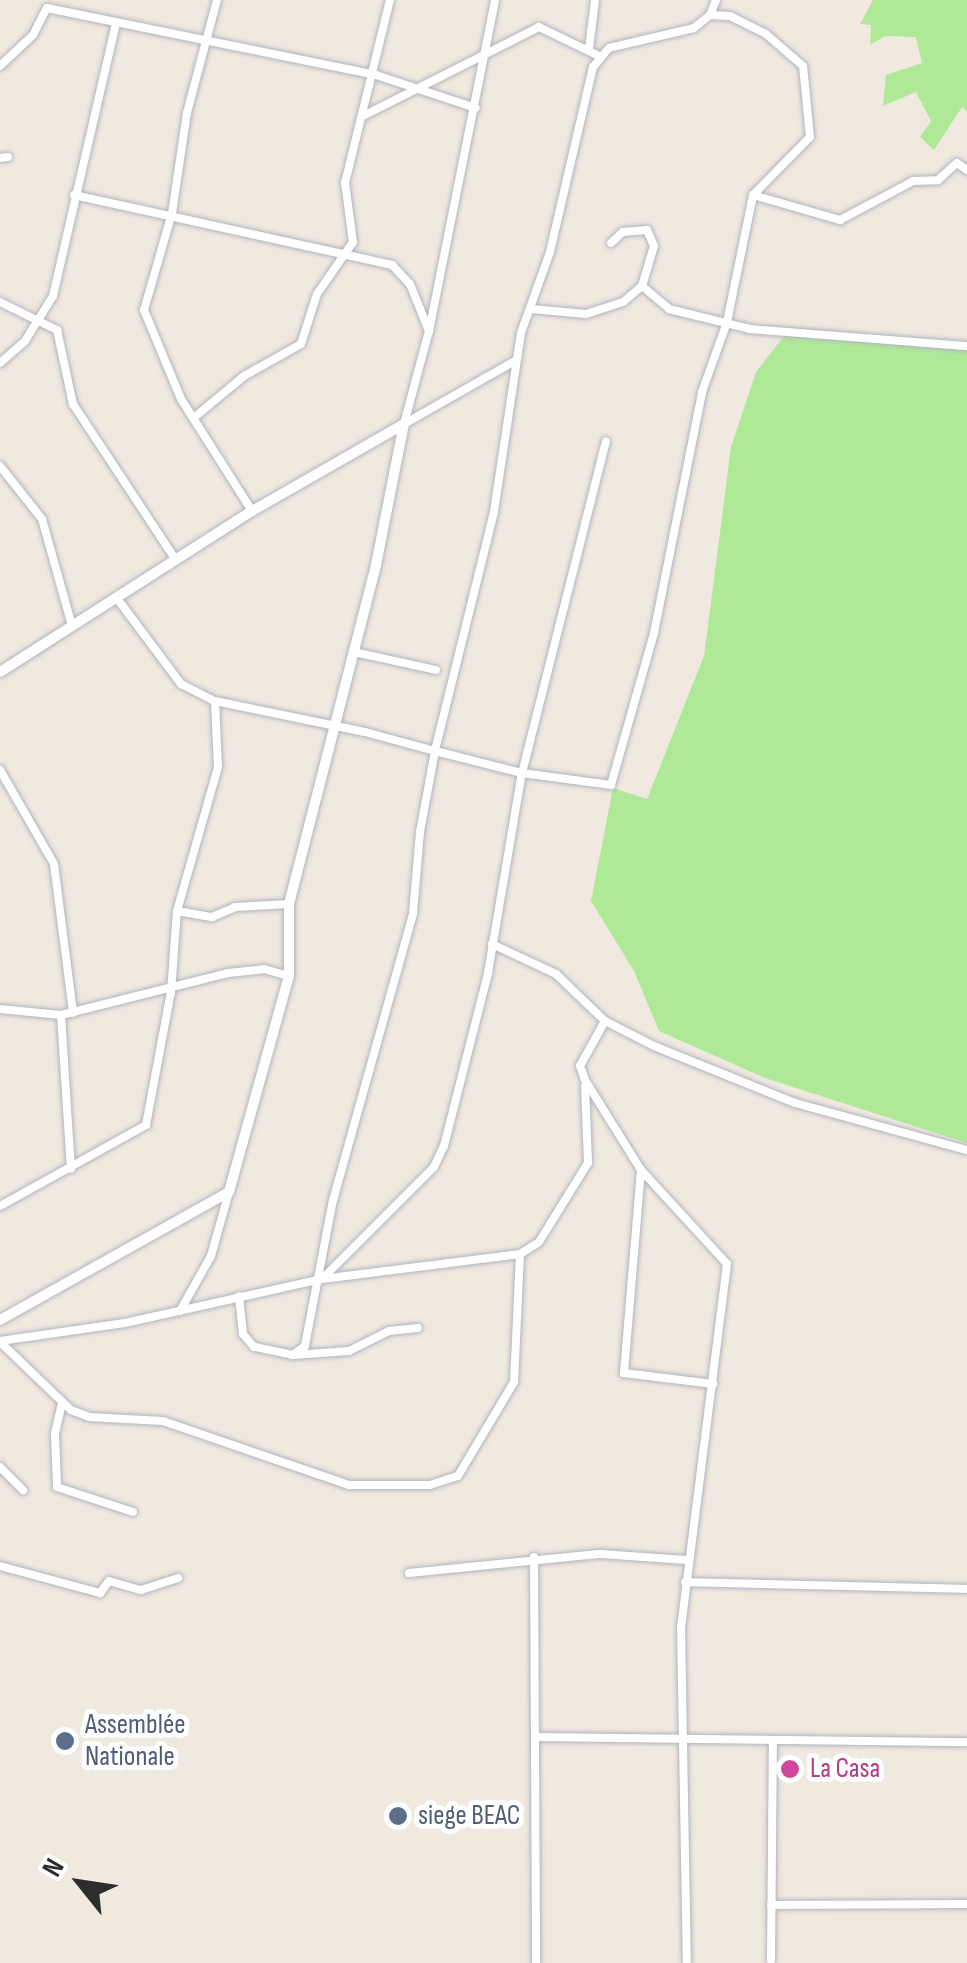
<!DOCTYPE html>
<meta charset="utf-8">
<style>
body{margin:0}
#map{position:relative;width:967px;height:1963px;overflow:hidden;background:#efe9df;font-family:"Sofia Sans Condensed",sans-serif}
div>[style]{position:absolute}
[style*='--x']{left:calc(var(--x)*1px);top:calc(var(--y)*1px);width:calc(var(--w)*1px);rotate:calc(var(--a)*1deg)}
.green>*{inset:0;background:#afe998}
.roads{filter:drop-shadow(0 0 2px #b3b4c1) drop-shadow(0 0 2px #b3b4c1)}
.street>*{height:8px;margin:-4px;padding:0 4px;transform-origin:4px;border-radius:4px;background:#fff}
.secondary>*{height:10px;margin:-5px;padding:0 5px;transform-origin:5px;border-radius:5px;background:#fff}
.dots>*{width:28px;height:28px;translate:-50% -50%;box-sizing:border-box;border:5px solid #fff;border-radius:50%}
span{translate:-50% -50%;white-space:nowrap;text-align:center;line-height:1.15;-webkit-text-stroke:10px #fff;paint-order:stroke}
.service-label{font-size:28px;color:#4e5e75}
.left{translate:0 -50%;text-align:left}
.hotel-label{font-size:28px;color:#b23c85}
.north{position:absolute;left:30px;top:1833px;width:100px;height:100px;-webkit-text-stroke:8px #fff;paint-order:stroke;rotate:300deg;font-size:28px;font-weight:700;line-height:40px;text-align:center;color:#2d2d2d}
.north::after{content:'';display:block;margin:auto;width:35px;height:45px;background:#2d2d2d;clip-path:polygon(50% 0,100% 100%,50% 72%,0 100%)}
</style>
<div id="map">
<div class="green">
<div style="clip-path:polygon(873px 0,967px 0,967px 112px,962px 107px,934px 150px,920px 137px,931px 121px,916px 92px,883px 106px,886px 75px,922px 63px,916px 37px,885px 36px,870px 45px,871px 25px,860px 24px)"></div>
<div style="clip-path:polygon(791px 327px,967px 343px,967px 1143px,765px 1078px,659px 1031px,634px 971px,591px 901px,613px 788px,647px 799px,704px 656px,731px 447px,756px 372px)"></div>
</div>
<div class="roads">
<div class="street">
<div style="--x:217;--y:0;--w:117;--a:104.9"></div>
<div style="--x:187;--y:113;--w:101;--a:98.5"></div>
<div style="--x:172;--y:213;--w:101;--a:106.1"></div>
<div style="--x:144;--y:310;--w:96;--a:67.4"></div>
<div style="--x:181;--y:399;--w:133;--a:57.6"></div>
<div style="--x:710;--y:15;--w:16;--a:-68"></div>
<div style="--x:589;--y:49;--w:49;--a:-83"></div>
<div style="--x:0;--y:66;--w:45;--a:-43.2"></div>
<div style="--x:33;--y:35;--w:30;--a:-63"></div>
<div style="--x:47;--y:8;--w:336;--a:11.5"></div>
<div style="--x:376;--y:75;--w:105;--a:18.3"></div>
<div style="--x:363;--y:116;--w:197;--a:-26.8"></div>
<div style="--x:539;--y:27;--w:67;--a:25.8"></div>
<div style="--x:0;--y:158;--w:8;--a:-7"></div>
<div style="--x:74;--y:195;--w:326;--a:12.4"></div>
<div style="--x:392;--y:265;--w:26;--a:47"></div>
<div style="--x:410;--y:284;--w:51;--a:68"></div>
<div style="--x:753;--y:195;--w:91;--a:16"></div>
<div style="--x:840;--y:220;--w:83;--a:-28.1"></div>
<div style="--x:913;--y:181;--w:25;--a:-2"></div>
<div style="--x:938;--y:180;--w:25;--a:-42"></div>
<div style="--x:957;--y:163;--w:12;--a:35"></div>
<div style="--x:611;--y:243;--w:16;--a:-43"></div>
<div style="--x:623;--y:232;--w:24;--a:-5"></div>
<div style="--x:647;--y:230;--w:17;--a:66"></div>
<div style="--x:654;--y:246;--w:42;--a:106.7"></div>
<div style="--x:0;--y:302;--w:64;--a:26.2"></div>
<div style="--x:57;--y:330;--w:76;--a:77.8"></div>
<div style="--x:73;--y:404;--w:187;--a:56.6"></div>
<div style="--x:532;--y:309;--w:54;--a:5.3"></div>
<div style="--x:586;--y:314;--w:39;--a:-18"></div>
<div style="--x:623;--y:302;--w:25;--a:-40"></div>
<div style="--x:642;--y:286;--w:35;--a:40"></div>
<div style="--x:669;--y:309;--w:83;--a:13.9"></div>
<div style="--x:750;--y:329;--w:218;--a:4.5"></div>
<div style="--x:0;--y:363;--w:33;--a:-41"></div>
<div style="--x:25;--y:341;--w:53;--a:-58.1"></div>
<div style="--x:53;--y:296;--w:280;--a:-77"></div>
<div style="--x:196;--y:416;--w:62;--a:-39.8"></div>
<div style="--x:244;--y:376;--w:65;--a:-29.3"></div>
<div style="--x:301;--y:344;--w:52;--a:-72.3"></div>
<div style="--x:317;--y:294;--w:63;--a:-55.3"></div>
<div style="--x:353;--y:242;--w:60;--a:-97.7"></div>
<div style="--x:345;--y:183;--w:188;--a:-76.2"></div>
<div style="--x:404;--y:424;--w:96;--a:-75"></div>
<div style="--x:429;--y:331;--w:338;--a:-78.7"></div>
<div style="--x:404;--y:424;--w:128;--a:-29.6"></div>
<div style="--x:0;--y:466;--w:68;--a:51.6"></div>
<div style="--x:42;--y:519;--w:111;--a:74.3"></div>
<div style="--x:116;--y:597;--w:109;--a:53.2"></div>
<div style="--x:181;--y:684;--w:38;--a:27"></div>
<div style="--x:215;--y:701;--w:153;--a:11.7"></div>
<div style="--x:365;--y:732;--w:73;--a:15.2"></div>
<div style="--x:435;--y:751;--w:90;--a:14.2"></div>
<div style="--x:522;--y:773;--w:90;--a:7.7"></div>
<div style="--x:611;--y:785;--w:158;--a:-74.2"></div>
<div style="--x:654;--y:633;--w:246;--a:-78.7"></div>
<div style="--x:702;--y:392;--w:74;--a:-70.3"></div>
<div style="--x:727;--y:322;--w:130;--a:-78.4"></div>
<div style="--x:753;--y:195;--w:81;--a:-45.5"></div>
<div style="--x:810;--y:137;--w:71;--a:-95.6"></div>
<div style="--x:803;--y:66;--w:49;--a:-139.1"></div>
<div style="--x:766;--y:34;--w:40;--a:-153.4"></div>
<div style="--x:730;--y:16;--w:20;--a:-177"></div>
<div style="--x:710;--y:15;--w:21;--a:141"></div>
<div style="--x:694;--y:28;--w:87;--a:166.8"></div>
<div style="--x:609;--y:48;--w:25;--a:130"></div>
<div style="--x:593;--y:67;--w:190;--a:103.1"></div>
<div style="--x:550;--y:252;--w:86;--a:109.7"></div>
<div style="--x:521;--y:333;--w:181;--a:98.6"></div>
<div style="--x:494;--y:512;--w:246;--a:103.9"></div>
<div style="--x:435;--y:751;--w:82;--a:100.5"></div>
<div style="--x:420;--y:832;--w:82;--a:94.9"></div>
<div style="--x:413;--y:914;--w:297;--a:105.6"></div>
<div style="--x:333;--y:1200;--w:149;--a:100.9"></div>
<div style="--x:305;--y:1346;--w:15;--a:143"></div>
<div style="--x:293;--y:1355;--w:40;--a:-168"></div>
<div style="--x:254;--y:1347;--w:17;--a:-130"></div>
<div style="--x:243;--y:1334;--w:38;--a:-96"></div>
<div style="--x:354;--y:652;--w:84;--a:12.4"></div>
<div style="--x:0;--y:770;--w:108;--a:60.1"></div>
<div style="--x:54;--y:864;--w:150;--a:82.7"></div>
<div style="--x:177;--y:911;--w:36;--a:10"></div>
<div style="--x:212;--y:917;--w:25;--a:-23"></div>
<div style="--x:235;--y:907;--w:54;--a:-3.2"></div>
<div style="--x:492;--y:944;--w:71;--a:25.1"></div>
<div style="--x:556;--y:974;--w:68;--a:43.8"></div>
<div style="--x:605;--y:1021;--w:55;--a:27"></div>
<div style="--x:654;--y:1046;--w:152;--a:22"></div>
<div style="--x:795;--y:1103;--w:178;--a:15.3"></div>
<div style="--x:0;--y:1009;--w:61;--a:5.6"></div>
<div style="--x:61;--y:1015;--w:172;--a:-14.1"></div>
<div style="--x:228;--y:973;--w:36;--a:-6"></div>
<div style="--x:264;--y:969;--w:26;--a:16"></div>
<div style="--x:61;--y:1015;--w:154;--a:86.3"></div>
<div style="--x:605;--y:1021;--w:51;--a:119.1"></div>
<div style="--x:580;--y:1066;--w:15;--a:70"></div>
<div style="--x:585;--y:1080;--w:106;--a:58.1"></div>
<div style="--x:641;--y:1170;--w:127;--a:47.5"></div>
<div style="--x:727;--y:1264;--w:366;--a:97.2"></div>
<div style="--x:681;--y:1627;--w:336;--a:89"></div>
<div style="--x:641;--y:1170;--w:204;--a:94.8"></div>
<div style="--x:624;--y:1373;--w:90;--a:7"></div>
<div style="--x:0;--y:1206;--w:167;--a:-29"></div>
<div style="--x:146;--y:1125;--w:135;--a:-79.4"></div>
<div style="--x:171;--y:992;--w:81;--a:-85.8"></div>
<div style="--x:177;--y:911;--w:150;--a:-74.1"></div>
<div style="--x:218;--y:767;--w:66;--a:-92.6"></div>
<div style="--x:322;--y:1279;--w:158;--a:-45"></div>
<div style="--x:434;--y:1167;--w:23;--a:-65"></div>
<div style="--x:444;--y:1146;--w:179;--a:-75.7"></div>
<div style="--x:488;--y:973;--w:203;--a:-80.4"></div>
<div style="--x:522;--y:773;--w:342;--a:-75.8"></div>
<div style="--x:180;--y:1311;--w:63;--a:-60.6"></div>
<div style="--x:211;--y:1256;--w:66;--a:-74.3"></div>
<div style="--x:0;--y:1341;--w:126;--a:-8.2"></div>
<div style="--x:125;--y:1323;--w:202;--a:-12.6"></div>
<div style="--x:322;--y:1279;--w:200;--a:-7.2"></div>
<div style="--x:520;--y:1254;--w:22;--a:-32"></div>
<div style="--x:539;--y:1242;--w:93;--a:-58.2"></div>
<div style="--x:588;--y:1163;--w:77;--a:-92.2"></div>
<div style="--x:0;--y:1342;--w:98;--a:43.8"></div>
<div style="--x:71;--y:1410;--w:19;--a:21"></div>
<div style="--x:89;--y:1417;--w:74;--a:3.1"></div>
<div style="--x:163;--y:1421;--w:197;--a:19"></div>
<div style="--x:349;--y:1485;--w:81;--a:0"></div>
<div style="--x:430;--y:1485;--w:29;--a:-18"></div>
<div style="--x:458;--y:1476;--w:109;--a:-59.2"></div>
<div style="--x:514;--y:1382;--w:128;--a:-87.3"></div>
<div style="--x:293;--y:1355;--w:56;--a:-4.1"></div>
<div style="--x:349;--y:1351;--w:45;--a:-26.6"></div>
<div style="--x:389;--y:1331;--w:29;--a:-6"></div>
<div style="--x:62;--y:1403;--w:32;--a:103"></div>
<div style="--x:55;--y:1434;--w:53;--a:87.8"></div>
<div style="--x:57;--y:1487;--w:80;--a:18.2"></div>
<div style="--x:0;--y:1467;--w:33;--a:45"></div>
<div style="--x:534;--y:1557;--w:406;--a:89.7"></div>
<div style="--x:0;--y:1566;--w:104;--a:15.1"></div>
<div style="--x:100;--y:1593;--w:15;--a:-53"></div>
<div style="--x:109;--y:1581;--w:33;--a:16"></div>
<div style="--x:141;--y:1590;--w:39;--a:-18"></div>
<div style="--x:409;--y:1573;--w:193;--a:-5.7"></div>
<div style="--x:601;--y:1554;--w:85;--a:4"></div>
<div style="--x:685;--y:1582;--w:282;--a:1.4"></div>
<div style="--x:538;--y:1737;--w:429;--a:0.7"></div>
<div style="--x:771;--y:1905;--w:196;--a:-0.3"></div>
<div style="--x:771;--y:1960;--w:219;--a:-89.5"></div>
</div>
<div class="secondary">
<div style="--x:0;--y:672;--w:299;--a:-32.6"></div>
<div style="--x:252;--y:511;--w:175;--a:-29.8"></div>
<div style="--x:0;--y:1320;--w:262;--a:-29.2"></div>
<div style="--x:229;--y:1192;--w:224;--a:-74.5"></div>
<div style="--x:289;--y:976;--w:72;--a:-90"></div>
<div style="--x:289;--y:904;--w:350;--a:-75.6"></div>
<div style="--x:376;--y:565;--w:144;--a:-78.8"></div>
</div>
</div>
<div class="dots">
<div style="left:65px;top:1741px;background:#5c6f8a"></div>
<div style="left:790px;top:1769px;background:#d1479c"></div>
<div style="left:398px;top:1816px;background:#5c6f8a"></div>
</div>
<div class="service-label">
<span class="left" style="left:85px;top:1741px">Assemblée<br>Nationale</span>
<span class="left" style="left:418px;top:1816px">siege BEAC</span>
</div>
<div class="hotel-label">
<span class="left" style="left:810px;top:1769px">La Casa</span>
</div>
<div class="north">N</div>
</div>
